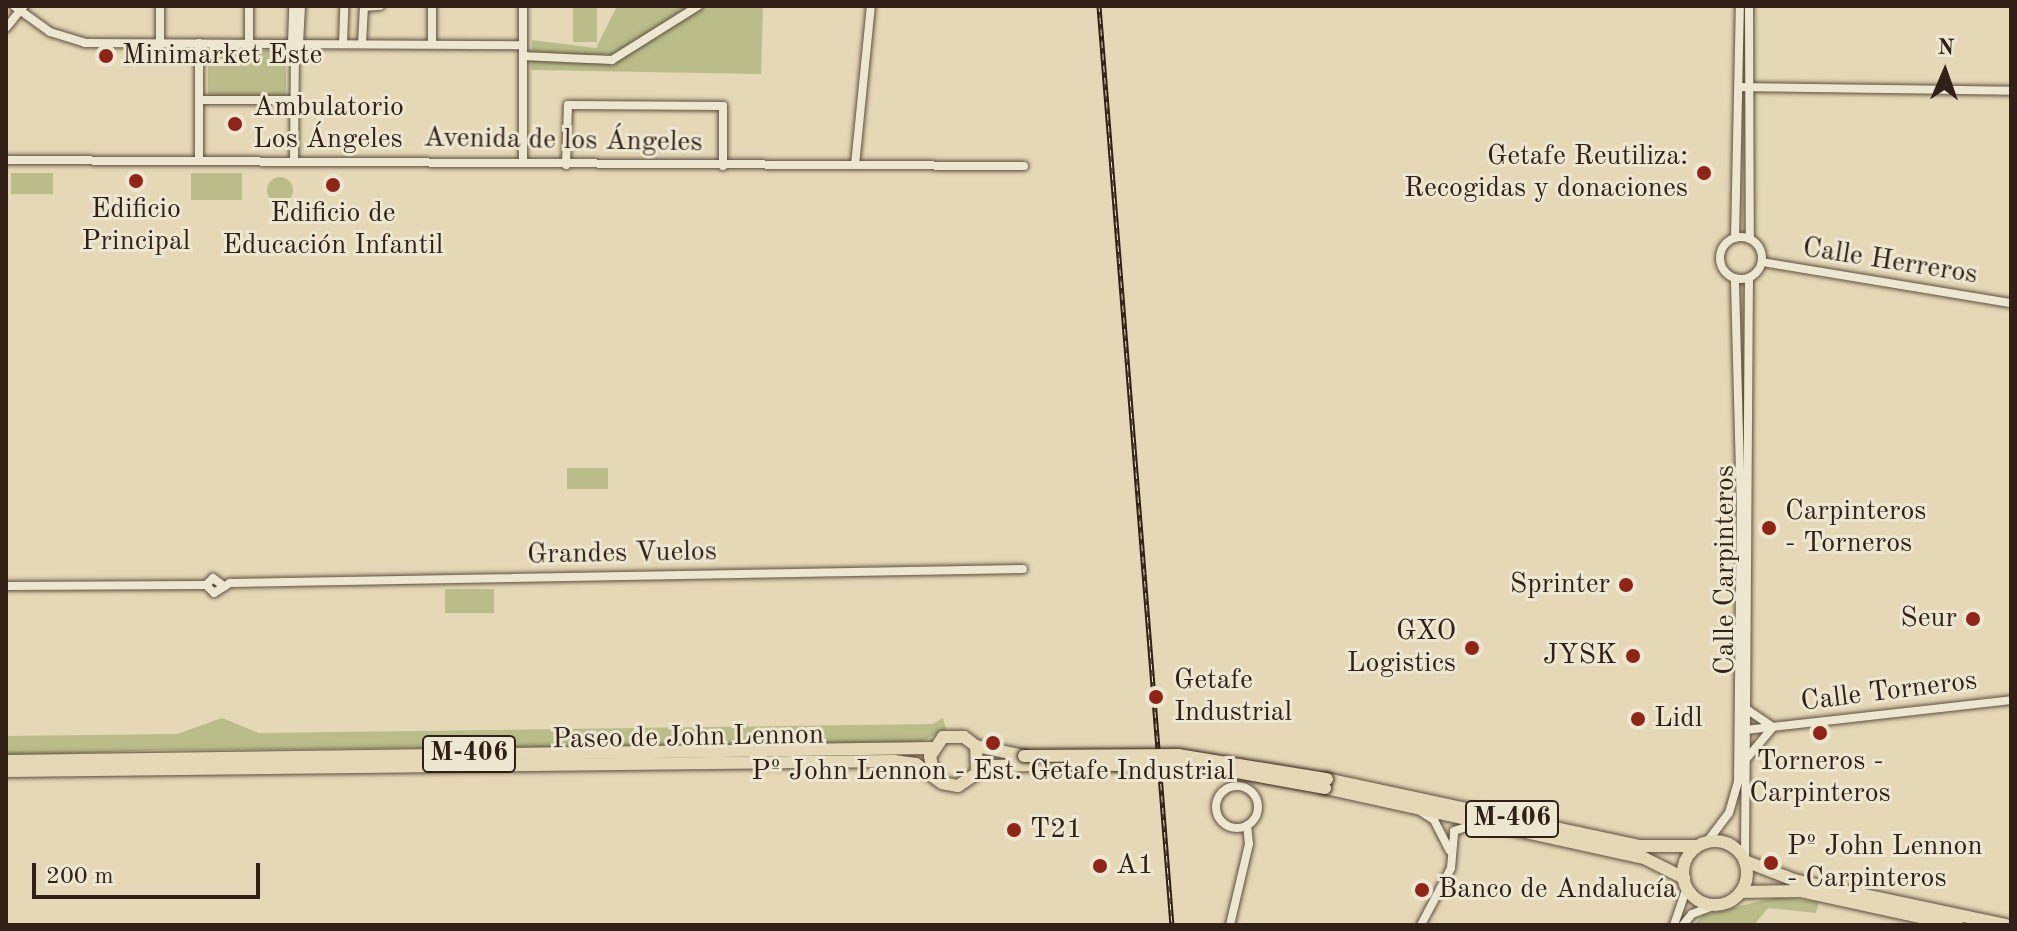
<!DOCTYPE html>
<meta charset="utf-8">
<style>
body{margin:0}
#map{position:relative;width:2017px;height:931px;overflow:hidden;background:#e4d8b6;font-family:"Old Standard TT",serif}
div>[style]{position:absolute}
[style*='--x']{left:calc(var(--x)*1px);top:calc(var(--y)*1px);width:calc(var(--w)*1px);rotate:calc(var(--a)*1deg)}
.green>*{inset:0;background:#babd89;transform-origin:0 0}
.round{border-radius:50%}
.roads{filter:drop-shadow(0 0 2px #5d4e3f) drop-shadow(0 0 2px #5d4e3f)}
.minor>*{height:8px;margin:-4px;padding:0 4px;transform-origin:4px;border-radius:4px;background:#ede6d0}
.minor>.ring{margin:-4px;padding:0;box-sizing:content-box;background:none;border:8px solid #ede6d0;border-radius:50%}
.highway>*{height:12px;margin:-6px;padding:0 6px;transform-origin:6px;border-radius:6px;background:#e4d8b6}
.highway>.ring{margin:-6px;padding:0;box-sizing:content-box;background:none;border:12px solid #e4d8b6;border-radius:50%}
.rail>*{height:5px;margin-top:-2.5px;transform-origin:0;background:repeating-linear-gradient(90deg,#ede6d0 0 6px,#302017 0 12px);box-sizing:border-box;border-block:2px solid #302017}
.bridges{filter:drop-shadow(0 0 2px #302017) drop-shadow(0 0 2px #302017)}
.highway-bridge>*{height:12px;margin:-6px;padding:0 6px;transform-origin:6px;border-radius:6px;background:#e4d8b6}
.dots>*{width:22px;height:22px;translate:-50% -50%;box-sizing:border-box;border:4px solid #ede6d0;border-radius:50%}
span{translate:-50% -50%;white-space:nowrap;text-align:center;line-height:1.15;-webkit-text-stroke:6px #ede6d0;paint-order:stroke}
.shield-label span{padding:2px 6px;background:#ede6d0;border:2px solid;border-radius:6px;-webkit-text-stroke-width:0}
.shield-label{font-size:26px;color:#302017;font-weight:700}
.poi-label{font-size:28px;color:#302017}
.left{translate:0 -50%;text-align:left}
.right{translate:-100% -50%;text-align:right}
.street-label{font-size:28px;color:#302017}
.frame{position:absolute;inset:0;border:8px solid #302017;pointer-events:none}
.north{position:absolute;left:1905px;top:32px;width:80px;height:80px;-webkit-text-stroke:6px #ede6d0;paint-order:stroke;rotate:2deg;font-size:22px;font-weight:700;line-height:32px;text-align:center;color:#302017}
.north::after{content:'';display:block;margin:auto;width:28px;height:36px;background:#302017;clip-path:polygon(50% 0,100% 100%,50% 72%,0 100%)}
.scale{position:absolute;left:32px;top:863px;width:228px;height:36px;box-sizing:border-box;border:4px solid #302017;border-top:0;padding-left:10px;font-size:24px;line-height:28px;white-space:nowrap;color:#302017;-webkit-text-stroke:6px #ede6d0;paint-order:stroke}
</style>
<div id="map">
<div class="green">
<div style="left:573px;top:6px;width:24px;height:36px"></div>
<div style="clip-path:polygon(617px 6px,763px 6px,761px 74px,531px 70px,532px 40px,596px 48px)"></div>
<div style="left:208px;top:50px;width:78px;height:46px"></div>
<div style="left:53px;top:173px;width:21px;height:42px;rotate:90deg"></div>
<div style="left:191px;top:173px;width:51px;height:27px"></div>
<div class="round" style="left:267px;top:177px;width:26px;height:26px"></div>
<div style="left:608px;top:468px;width:21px;height:41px;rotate:90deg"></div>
<div style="left:494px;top:589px;width:24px;height:49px;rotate:90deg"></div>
<div style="clip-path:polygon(222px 718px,259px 733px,932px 724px,943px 718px,946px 729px,918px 744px,159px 750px,6px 756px,6px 736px,177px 734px)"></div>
<div style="clip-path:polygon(1777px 897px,1819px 902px,1816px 913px,1768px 908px,1754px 925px,1694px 925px,1703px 915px)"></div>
</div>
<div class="roads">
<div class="minor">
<div style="--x:14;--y:6;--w:44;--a:35.8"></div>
<div style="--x:50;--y:32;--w:37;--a:17"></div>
<div style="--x:85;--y:43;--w:438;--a:0.3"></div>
<div style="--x:160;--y:6;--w:37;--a:90"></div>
<div style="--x:1749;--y:6;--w:233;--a:89.8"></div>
<div style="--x:6;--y:28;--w:28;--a:-51"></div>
<div style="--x:249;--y:43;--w:37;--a:-90"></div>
<div style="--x:292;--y:44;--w:38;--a:-88"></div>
<div style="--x:299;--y:44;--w:38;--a:-87"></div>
<div style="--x:343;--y:44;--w:38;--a:-88"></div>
<div style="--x:362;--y:44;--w:37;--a:-87"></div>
<div style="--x:364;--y:7;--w:16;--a:-4"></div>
<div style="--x:432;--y:44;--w:38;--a:-90"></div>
<div style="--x:523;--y:56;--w:89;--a:2.6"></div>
<div style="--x:612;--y:60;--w:102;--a:-32.1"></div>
<div style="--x:1740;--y:87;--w:271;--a:0.8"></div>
<div style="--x:199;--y:100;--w:96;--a:0"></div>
<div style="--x:294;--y:159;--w:115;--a:-89.5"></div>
<div style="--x:6;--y:160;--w:1018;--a:0.34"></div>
<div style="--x:199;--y:160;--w:117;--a:-90"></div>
<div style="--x:523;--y:160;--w:154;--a:-90"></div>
<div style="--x:566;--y:165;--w:60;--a:-88.1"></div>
<div style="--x:568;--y:105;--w:155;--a:0.4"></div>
<div style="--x:723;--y:106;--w:60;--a:90"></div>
<div style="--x:855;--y:165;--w:160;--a:-84.3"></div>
<div class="ring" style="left:1720px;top:237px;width:34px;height:34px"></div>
<div style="--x:1735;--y:238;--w:232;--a:-88.8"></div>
<div style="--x:1762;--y:262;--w:252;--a:9.4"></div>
<div style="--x:221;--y:584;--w:10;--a:-143"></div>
<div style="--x:213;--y:578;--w:10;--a:135"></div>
<div style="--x:206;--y:585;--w:11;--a:45"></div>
<div style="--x:214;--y:593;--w:19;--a:-32"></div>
<div style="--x:230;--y:583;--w:793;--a:-1.01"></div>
<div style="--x:6;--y:586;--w:200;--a:-0.3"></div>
<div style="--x:1745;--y:730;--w:268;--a:-6.4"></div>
<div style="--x:1747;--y:758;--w:40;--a:-50"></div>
<div style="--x:1773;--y:727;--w:30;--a:-146"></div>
<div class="ring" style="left:1216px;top:786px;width:34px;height:34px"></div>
<div style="--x:1420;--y:811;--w:17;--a:33"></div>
<div style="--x:1434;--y:820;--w:34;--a:63"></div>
<div style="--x:1707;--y:842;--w:36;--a:-53"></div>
<div style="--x:1729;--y:813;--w:32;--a:-74"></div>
<div style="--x:1738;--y:782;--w:270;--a:-89.4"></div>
<div style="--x:1741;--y:512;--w:234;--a:-91.5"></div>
<div style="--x:1745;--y:861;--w:583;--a:-89.61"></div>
<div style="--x:1230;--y:925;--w:83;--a:-76.8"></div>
<div style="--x:1249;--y:844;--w:19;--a:-96"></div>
<div style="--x:1421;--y:925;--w:64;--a:-62.2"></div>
<div style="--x:1451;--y:868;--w:37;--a:-85"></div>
<div style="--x:1454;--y:831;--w:23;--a:-18"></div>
<div style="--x:1674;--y:925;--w:39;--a:-71"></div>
<div style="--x:1683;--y:925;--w:14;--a:-51"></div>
<div style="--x:1692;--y:914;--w:26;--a:-21"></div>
</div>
<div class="highway">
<div style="--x:976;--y:746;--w:49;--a:11.8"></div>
<div style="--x:6;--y:761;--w:926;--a:-0.8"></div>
<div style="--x:6;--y:771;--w:888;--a:-0.65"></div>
<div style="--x:894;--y:761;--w:22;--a:8"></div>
<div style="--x:916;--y:764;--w:32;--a:36"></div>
<div style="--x:942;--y:783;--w:16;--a:11"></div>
<div style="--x:958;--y:786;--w:23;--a:-34"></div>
<div style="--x:977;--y:773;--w:27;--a:-92"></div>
<div style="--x:976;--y:746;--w:15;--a:-143"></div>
<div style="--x:964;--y:737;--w:21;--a:180"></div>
<div style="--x:943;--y:737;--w:23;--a:124"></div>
<div style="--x:930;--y:756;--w:20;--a:79"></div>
<div style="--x:977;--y:773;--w:18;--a:-22"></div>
<div style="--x:994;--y:766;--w:76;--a:-1.5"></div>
<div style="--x:1327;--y:779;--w:320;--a:12.1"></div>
<div style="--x:1640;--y:846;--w:57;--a:0"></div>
<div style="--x:1325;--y:788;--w:327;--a:12.4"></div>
<div style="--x:1644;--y:858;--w:45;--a:26.6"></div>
<div class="ring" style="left:1683px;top:841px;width:52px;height:52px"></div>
<div style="--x:1745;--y:861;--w:53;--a:21.2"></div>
<div style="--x:1794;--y:880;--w:217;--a:12"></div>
<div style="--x:1741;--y:892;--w:59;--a:-1"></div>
<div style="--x:1800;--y:891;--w:161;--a:12.2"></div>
</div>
</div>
<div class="rail">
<div style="--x:1099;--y:6;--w:922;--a:85.46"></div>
</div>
<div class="bridges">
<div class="highway-bridge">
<div style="--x:1024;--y:756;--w:154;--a:-0.4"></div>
<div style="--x:1178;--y:755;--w:151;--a:9.2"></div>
<div style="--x:1070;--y:764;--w:139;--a:1.2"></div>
<div style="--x:1209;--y:767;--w:118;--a:10.3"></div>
</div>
</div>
<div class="dots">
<div style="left:106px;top:56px;background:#8f2418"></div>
<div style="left:235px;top:124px;background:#8f2418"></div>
<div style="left:1704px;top:173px;background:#8f2418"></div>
<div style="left:136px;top:181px;background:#8f2418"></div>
<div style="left:333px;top:185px;background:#8f2418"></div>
<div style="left:1769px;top:528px;background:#8f2418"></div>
<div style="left:1626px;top:585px;background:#8f2418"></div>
<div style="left:1973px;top:619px;background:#8f2418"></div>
<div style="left:1472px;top:648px;background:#8f2418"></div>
<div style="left:1633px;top:656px;background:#8f2418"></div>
<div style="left:1156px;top:697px;background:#8f2418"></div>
<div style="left:1638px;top:719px;background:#8f2418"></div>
<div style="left:1820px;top:733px;background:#8f2418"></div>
<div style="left:993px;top:743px;background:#8f2418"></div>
<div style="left:1014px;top:830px;background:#8f2418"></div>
<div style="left:1771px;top:863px;background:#8f2418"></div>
<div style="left:1100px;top:866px;background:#8f2418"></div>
<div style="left:1422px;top:890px;background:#8f2418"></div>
</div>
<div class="shield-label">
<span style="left:469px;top:754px">M-406</span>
<span style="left:1512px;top:819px">M-406</span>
</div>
<div class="poi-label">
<span class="left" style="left:122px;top:56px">Minimarket Este</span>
<span class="left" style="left:253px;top:124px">Ambulatorio<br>Los Ángeles</span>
<span class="right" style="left:1688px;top:173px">Getafe Reutiliza:<br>Recogidas y donaciones</span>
<span style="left:136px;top:226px">Edificio<br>Principal</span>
<span style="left:333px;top:230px">Edificio de<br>Educación Infantil</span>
<span class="left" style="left:1785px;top:528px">Carpinteros<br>- Torneros</span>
<span class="right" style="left:1610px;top:585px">Sprinter</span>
<span class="right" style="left:1957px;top:619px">Seur</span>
<span class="right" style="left:1456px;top:648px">GXO<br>Logistics</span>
<span class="right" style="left:1617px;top:656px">JYSK</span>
<span class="left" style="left:1174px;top:697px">Getafe<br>Industrial</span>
<span class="left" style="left:1654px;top:719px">Lidl</span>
<span style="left:1820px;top:778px">Torneros -<br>Carpinteros</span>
<span style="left:993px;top:772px">Pº John Lennon - Est. Getafe Industrial</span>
<span class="left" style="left:1030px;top:830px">T21</span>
<span class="left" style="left:1787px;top:863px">Pº John Lennon<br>- Carpinteros</span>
<span class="left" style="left:1116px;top:866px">A1</span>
<span class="left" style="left:1438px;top:890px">Banco de Andalucía</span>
</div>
<div class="street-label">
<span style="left:563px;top:141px;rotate:1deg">Avenida de los Ángeles</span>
<span style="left:1890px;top:262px;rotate:9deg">Calle Herreros</span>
<span style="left:622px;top:554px;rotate:-1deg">Grandes Vuelos</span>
<span style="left:1726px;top:570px;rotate:-90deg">Calle Carpinteros</span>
<span style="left:1889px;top:692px;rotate:-7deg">Calle Torneros</span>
<span style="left:688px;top:738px;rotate:-1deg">Paseo de John Lennon</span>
</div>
<div class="frame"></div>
<div class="north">N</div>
<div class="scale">200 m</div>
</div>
